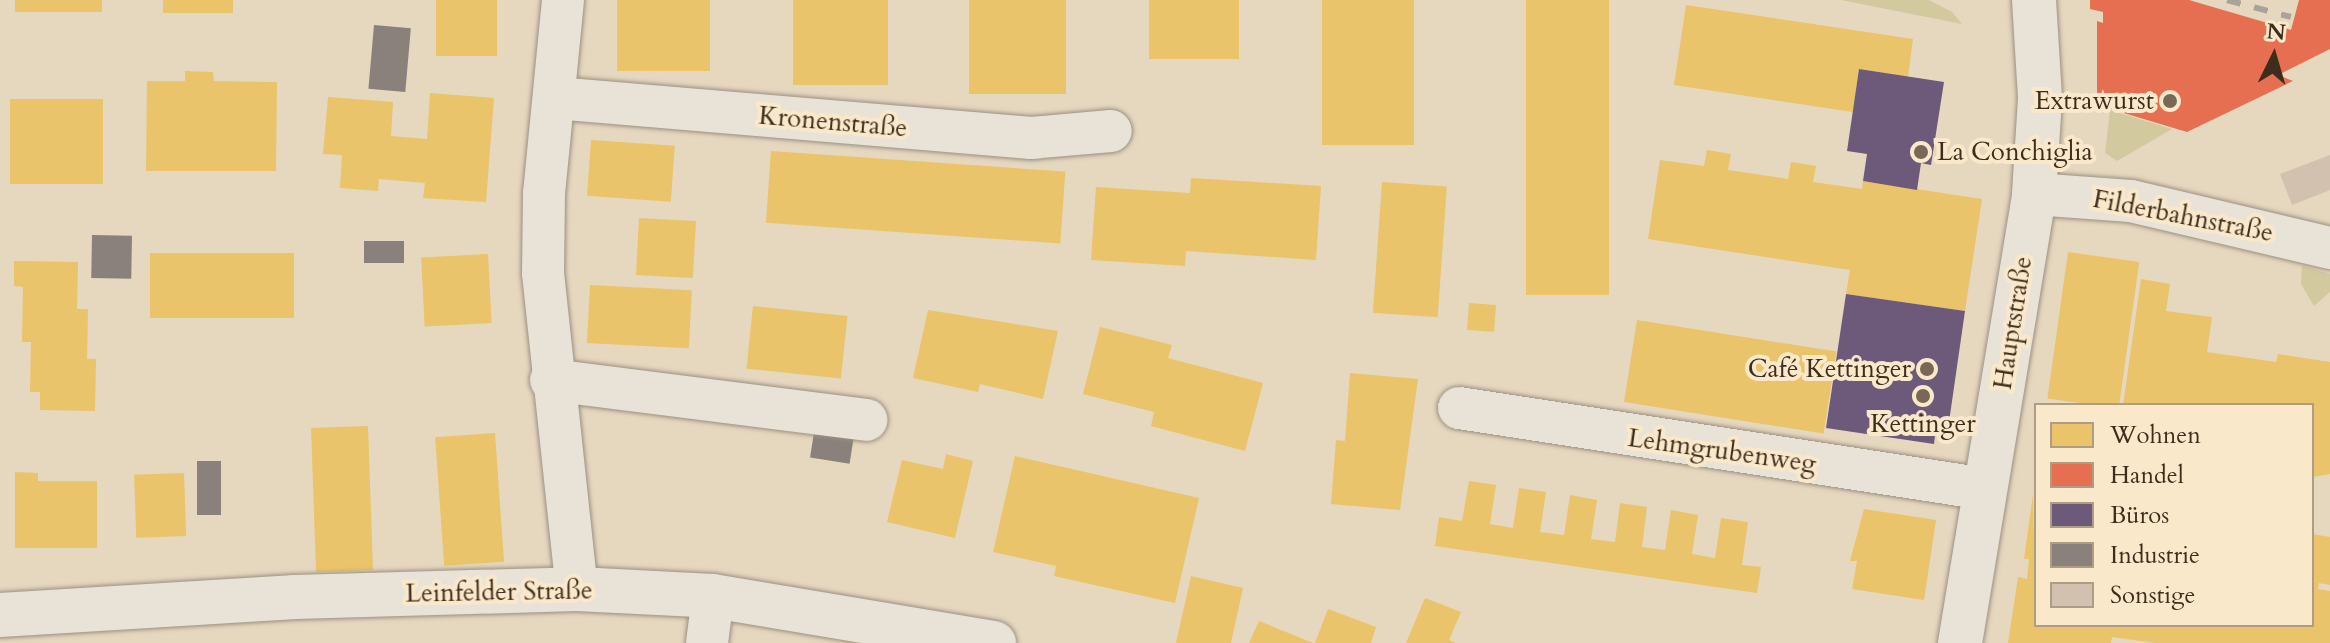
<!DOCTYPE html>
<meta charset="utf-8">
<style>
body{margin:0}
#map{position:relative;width:2330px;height:643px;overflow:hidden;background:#e6d7bf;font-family:Cardo,serif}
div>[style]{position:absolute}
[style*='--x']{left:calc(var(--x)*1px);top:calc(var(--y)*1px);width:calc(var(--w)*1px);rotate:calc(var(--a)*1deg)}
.green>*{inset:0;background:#d3c99f}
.homes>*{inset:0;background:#e9c46a;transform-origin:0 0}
.shops>*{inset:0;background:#e76f51}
.offices>*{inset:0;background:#6d597a}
.industry>*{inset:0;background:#8a817c;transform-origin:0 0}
.building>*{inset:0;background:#d3c1af}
.roads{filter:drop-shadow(0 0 2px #9b9181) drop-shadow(0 0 2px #9b9181)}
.minor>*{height:42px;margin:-21px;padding:0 21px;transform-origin:21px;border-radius:21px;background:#e9e2d6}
.secondary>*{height:44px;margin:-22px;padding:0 22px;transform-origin:22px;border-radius:22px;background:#e9e2d6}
.rail>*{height:6px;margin-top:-3px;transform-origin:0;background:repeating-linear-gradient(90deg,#aaa399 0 14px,transparent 0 28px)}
.dots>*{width:22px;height:22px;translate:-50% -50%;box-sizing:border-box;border:4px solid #fae8ca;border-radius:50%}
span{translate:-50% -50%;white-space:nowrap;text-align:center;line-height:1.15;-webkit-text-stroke:8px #fae8ca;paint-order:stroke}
.poi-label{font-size:26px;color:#3d2d1c}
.right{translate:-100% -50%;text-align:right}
.left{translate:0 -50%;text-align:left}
.street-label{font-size:26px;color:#3d2d1c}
.legend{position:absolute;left:2034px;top:403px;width:280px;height:224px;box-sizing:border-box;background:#fae8ca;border:2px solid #ae9d84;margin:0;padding:10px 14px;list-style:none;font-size:24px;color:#3d2d1c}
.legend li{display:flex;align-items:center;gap:16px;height:40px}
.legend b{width:40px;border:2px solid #ae9d84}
.north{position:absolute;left:2234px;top:16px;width:80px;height:80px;-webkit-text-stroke:6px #fae8ca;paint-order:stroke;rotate:5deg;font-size:22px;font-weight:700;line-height:32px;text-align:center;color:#3d2d1c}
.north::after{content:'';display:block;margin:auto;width:28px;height:36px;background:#3d2d1c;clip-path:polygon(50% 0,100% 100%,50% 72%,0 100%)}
</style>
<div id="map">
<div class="green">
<div style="clip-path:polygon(1841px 0,1929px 0,1952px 12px,1962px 24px)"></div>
<div style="clip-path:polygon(2110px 110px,2172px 129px,2117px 161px,2105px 153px)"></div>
<div style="clip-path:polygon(2302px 266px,2330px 274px,2330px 292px,2314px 306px,2301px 284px)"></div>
</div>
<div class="homes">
<div style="left:15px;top:0;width:87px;height:12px"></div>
<div style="left:163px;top:0;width:70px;height:13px"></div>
<div style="left:436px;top:0;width:61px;height:56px"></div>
<div style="left:617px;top:0;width:93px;height:71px"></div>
<div style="left:793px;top:0;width:95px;height:85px"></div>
<div style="left:969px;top:0;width:97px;height:94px"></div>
<div style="left:1149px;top:0;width:90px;height:59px"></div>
<div style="left:1322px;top:0;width:92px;height:145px"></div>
<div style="left:1526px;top:0;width:83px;height:295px"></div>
<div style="clip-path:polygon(1686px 5px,1913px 39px,1908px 77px,1859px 69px,1853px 112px,1674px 85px)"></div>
<div style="clip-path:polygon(185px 71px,213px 72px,214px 81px,277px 82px,276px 171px,146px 171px,147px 81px,185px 81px)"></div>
<div style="clip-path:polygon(430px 93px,494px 98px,486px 202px,423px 198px,425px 183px,379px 179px,378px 191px,340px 188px,342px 155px,323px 154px,328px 97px,393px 102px,391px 136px,427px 139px)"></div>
<div style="left:10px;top:99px;width:93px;height:85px"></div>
<div style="left:591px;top:140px;width:84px;height:56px;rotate:4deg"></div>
<div style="clip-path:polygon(1707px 150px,1731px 154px,1728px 170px,1788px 179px,1791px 162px,1816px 166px,1813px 182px,1862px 189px,1863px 181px,1982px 199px,1965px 311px,1846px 294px,1850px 270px,1648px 239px,1660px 160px,1704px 166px)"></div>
<div style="left:771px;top:151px;width:295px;height:72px;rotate:4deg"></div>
<div style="clip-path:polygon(1191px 178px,1321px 186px,1316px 260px,1186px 251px,1185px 266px,1091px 260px,1096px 187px,1190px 193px)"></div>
<div style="left:1382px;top:182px;width:65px;height:131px;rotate:4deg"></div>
<div style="left:639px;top:218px;width:57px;height:57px;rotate:3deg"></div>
<div style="left:2068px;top:252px;width:72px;height:148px;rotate:8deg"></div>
<div style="left:150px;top:253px;width:144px;height:65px"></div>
<div style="left:488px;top:254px;width:69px;height:67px;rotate:87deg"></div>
<div style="clip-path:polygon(14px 261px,78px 262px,77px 309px,88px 309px,87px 359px,96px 359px,95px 411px,40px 410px,40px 392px,30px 392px,31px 342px,22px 342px,23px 287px,14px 286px)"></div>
<div style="clip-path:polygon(2141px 279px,2170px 284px,2166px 311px,2212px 317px,2207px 352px,2276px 362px,2278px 354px,2330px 362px,2330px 474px,2312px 477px,2312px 405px,2123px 405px)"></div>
<div style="left:590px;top:285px;width:102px;height:58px;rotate:3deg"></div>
<div style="left:1469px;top:303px;width:27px;height:27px;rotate:4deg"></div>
<div style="left:753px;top:306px;width:95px;height:63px;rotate:6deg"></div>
<div style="clip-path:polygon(928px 310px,1058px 331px,1043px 399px,980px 384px,978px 392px,913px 378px)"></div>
<div style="left:1637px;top:320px;width:202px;height:83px;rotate:9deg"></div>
<div style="clip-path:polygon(1100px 327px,1172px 345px,1168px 358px,1263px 383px,1245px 451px,1151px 426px,1154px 412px,1083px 394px)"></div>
<div style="clip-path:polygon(1350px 373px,1418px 379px,1400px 510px,1331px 504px,1336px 440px,1345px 441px)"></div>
<div style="left:368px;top:426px;width:144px;height:57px;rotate:88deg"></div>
<div style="left:495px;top:433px;width:129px;height:60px;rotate:86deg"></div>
<div style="clip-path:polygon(946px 454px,973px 461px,955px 538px,887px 522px,902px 460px,943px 469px)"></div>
<div style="clip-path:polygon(1015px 456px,1199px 498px,1175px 603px,1054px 576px,1056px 566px,993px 552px)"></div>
<div style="clip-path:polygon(15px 472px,38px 473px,38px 481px,97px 481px,97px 548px,15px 548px)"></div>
<div style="left:184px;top:473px;width:63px;height:50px;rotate:88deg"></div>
<div style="clip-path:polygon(1469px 481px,1496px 485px,1490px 524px,1513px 528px,1519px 488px,1546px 492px,1540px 532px,1564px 535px,1570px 495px,1597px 500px,1591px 539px,1615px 542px,1620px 503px,1647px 507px,1642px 547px,1665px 550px,1671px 510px,1698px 515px,1692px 554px,1715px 558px,1721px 518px,1748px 522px,1742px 565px,1761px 567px,1757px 593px,1435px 546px,1439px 517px,1462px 521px)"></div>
<div style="clip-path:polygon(2033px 494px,2036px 625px,2312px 625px,2312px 534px,2330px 537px,2330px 585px,2319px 583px,2318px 589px,2330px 591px,2330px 643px,2156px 643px,2112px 637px,2111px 643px,2008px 643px,2018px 577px,2027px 579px,2029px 559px,2024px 559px)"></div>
<div style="clip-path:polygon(1864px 509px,1936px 520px,1924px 600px,1852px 589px,1857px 561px,1850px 561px)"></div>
<div style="clip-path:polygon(1191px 576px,1243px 588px,1231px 643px,1176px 643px)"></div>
<div style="clip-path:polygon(1425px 598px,1461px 612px,1449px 640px,1456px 643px,1406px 643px)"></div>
<div style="clip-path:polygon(1328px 609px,1376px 627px,1371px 643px,1315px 643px)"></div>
<div style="clip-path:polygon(1259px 621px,1313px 643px,1249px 643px)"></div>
</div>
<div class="shops">
<div style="clip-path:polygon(2090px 0,2189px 0,2291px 30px,2299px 0,2330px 0,2330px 49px,2278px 75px,2293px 81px,2187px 132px,2097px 105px,2097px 21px,2103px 23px,2103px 12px,2090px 9px)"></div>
</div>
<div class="offices">
<div style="clip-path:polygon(1859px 69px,1944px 82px,1931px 165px,1921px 163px,1917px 190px,1863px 181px,1867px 154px,1847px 151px)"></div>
<div style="clip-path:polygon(1846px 294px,1965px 311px,1948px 429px,1936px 427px,1934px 444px,1826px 428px)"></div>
</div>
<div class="industry">
<div style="left:374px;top:25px;width:37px;height:64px;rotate:5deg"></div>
<div style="left:92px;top:235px;width:40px;height:43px;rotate:1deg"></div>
<div style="left:404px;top:241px;width:22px;height:40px;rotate:90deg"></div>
<div style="left:816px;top:420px;width:40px;height:38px;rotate:9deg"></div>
<div style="left:197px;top:461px;width:24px;height:54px"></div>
</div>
<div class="building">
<div style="clip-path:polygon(2330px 155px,2330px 190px,2292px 205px,2280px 174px)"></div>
</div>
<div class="roads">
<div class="minor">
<div style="--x:563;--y:0;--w:194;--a:95.6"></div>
<div style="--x:544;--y:193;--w:80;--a:90.7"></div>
<div style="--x:543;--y:273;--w:318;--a:83.9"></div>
<div style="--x:555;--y:98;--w:478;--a:4.8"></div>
<div style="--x:1031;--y:138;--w:80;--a:-5"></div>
<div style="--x:2034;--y:194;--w:97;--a:4.1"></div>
<div style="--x:2131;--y:201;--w:204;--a:13.3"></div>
<div style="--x:551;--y:380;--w:318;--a:7.2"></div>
<div style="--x:1459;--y:408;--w:532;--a:8.75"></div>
<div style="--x:707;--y:643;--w:47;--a:-82.7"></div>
</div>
<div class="secondary">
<div style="--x:0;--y:615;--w:296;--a:-3.5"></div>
<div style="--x:295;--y:597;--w:282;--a:-1.6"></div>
<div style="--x:577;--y:589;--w:136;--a:2.9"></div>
<div style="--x:713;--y:596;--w:285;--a:9.5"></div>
<div style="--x:1960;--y:643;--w:455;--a:-80.6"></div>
<div style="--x:2034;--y:194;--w:96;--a:-86.4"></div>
<div style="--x:2040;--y:98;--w:98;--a:-93.5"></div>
</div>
</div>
<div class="rail">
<div style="--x:2227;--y:0;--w:66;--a:14.9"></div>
</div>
<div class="dots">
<div style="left:2170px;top:101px;background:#786855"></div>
<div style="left:1921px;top:152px;background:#786855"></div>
<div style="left:1927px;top:369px;background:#786855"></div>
<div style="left:1923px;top:396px;background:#786855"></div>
</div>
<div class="poi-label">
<span class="right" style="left:2154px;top:101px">Extrawurst</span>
<span class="left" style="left:1937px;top:152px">La Conchiglia</span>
<span class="right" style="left:1911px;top:369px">Café Kettinger</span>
<span style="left:1923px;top:424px">Kettinger</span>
</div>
<div class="street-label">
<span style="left:833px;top:122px;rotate:5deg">Kronenstraße</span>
<span style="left:2183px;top:216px;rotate:11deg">Filderbahnstraße</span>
<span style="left:2013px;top:323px;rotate:-81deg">Hauptstraße</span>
<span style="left:1722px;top:451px;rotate:8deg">Lehmgrubenweg</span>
<span style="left:499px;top:592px;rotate:-1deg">Leinfelder Straße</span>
</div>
<ul class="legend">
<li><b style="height:22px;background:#e9c46a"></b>Wohnen</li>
<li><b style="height:22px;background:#e76f51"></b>Handel</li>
<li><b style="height:22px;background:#6d597a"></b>Büros</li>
<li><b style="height:22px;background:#8a817c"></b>Industrie</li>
<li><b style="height:22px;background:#d3c1af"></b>Sonstige</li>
</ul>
<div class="north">N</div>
</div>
